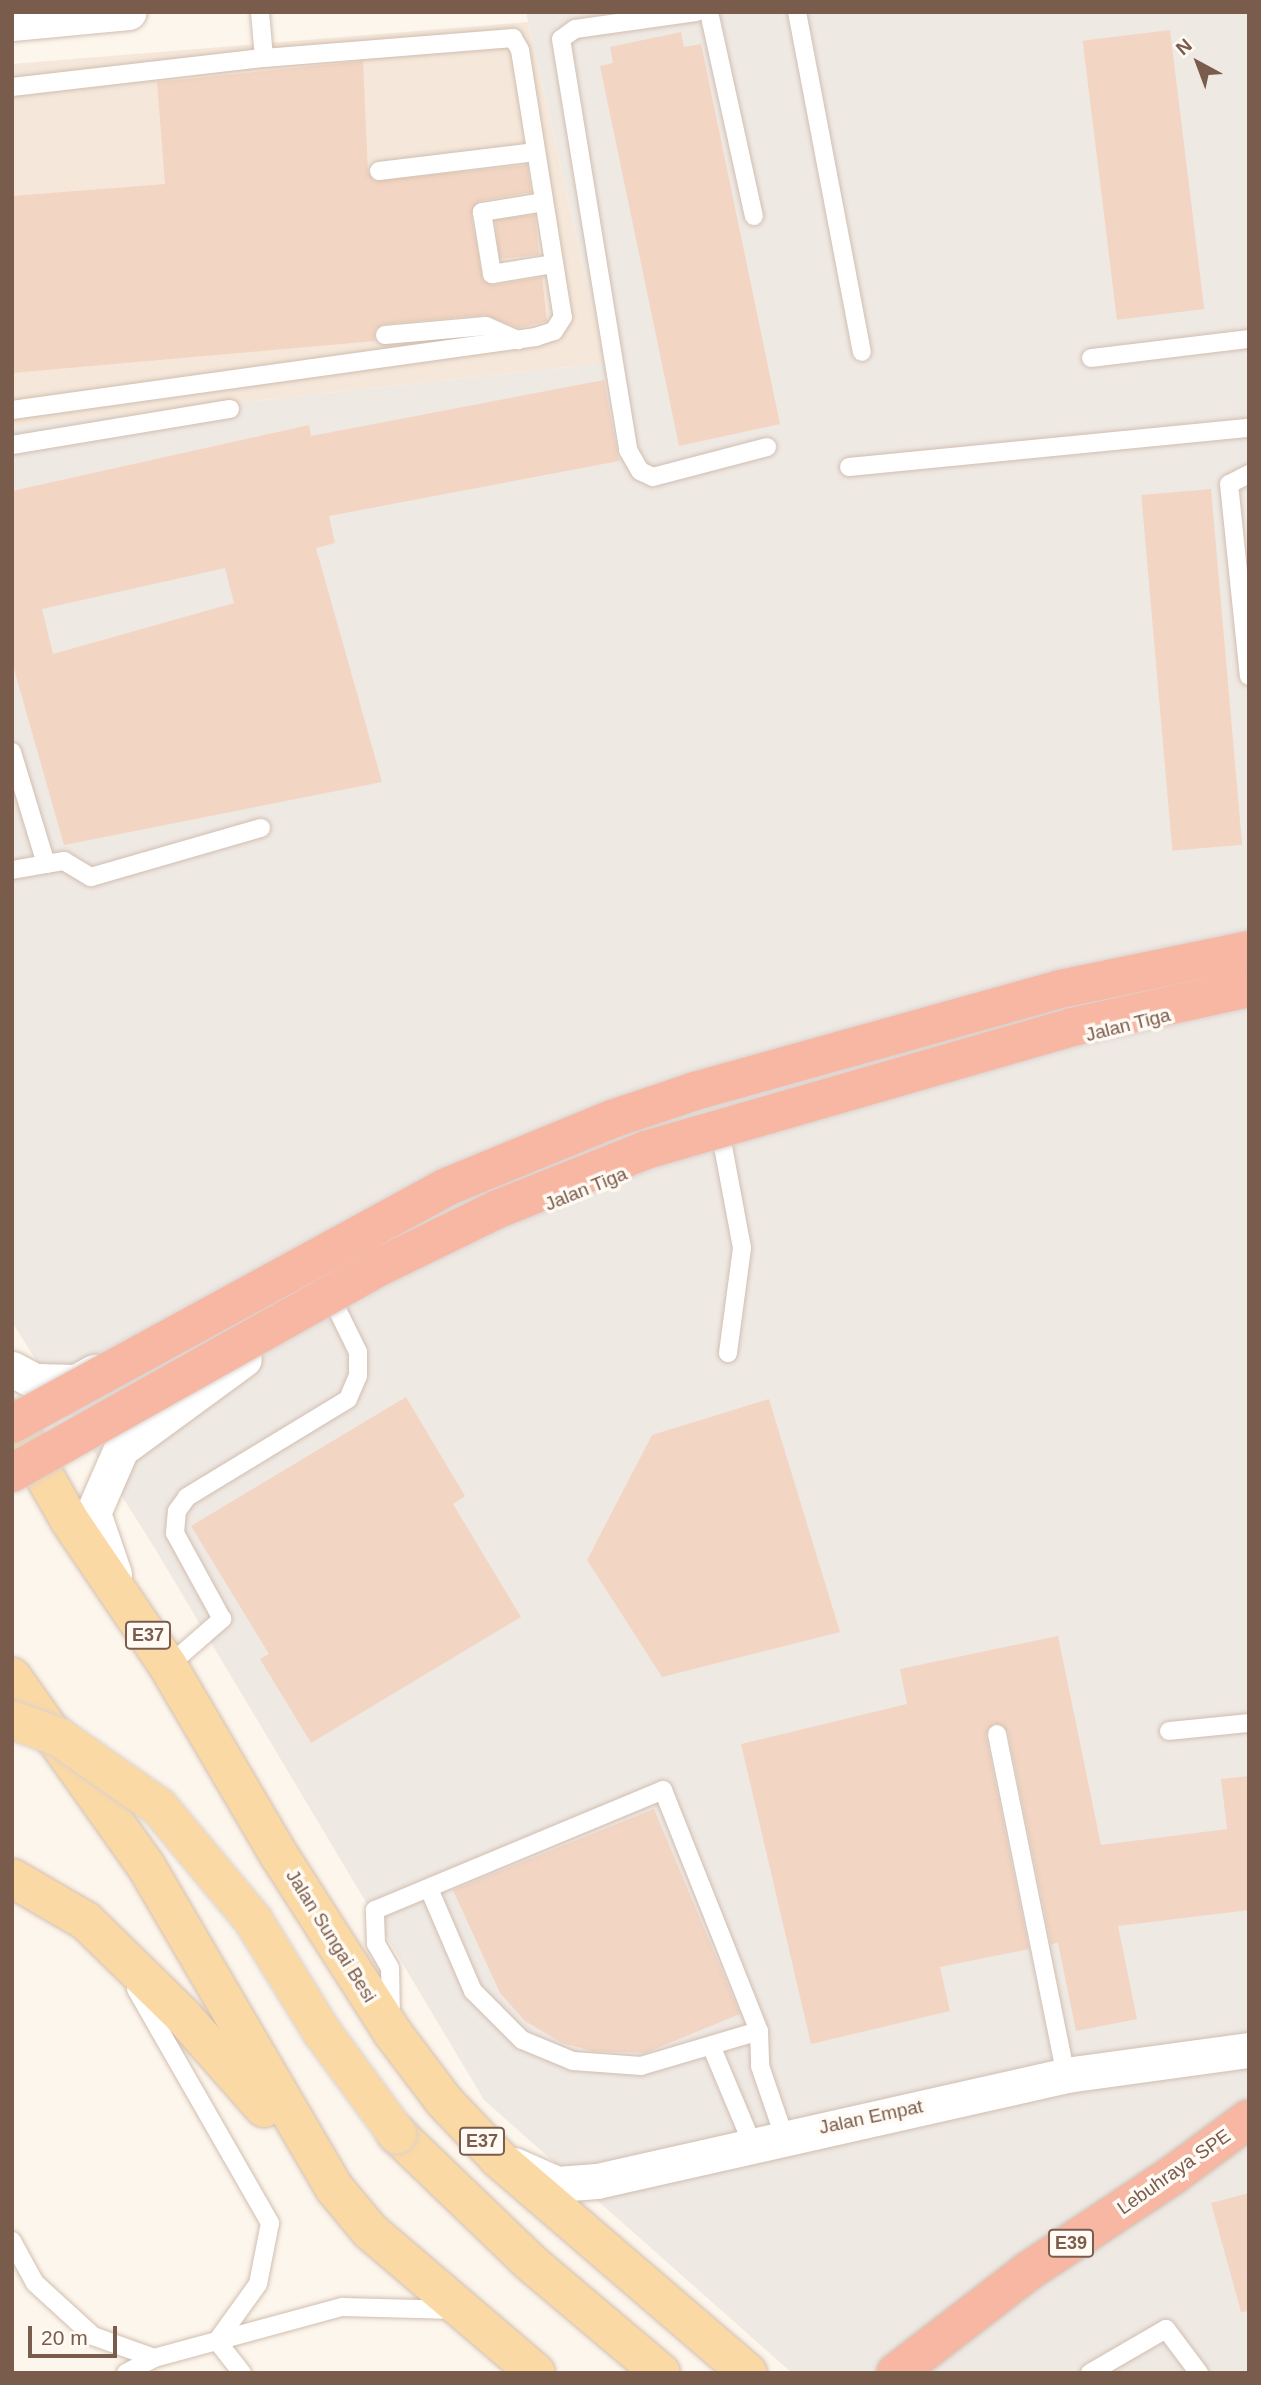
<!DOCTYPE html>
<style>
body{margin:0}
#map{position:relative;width:1261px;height:2385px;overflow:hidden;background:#fdf6ec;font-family:Arial,sans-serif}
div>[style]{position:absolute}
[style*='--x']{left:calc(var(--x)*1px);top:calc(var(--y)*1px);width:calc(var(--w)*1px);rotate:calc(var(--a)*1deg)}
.residential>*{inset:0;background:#f5e8da}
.industrial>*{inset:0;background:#efe9e4}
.building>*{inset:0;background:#f3d5c3;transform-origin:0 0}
.roads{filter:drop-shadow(0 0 2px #d1beb0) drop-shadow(0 0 2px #d1beb0)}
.service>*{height:18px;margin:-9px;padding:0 9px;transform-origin:9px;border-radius:9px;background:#fff}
.minor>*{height:35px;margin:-17.5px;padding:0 17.5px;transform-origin:17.5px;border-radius:17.5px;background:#fff}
.primary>*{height:38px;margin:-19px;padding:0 19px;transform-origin:19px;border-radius:19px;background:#fbd9a5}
.motorway>*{height:38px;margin:-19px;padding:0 19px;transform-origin:19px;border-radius:19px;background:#f7b7a3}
.bridges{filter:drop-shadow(0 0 2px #dad1cd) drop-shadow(0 0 2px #dad1cd)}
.primary-bridge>*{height:38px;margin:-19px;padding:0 19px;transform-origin:19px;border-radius:19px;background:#fbd9a5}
.motorway-bridge>*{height:38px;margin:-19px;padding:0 19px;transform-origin:19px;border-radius:19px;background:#f7b7a3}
span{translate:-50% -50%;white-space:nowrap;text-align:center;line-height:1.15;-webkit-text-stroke:7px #fffaf3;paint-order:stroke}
.shield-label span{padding:2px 5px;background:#fffaf3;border:2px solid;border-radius:5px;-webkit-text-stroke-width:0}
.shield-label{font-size:18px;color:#7a5c4d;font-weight:700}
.street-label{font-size:19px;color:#7a5c4d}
.frame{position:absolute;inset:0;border:14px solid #7a5c4d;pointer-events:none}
.north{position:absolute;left:1163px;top:28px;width:70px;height:70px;-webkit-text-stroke:5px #fffaf3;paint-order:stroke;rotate:319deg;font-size:19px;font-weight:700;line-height:28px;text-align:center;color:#7a5c4d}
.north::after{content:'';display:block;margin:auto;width:24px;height:32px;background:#7a5c4d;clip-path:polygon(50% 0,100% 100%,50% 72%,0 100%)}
.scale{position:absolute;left:28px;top:2326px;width:89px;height:32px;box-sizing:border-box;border:4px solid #7a5c4d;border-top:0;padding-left:9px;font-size:21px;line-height:24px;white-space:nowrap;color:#7a5c4d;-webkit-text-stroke:5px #fffaf3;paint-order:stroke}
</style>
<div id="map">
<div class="residential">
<div style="clip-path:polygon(528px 22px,605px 363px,12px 427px,12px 64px)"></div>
</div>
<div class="industrial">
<div style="clip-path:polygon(526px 12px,1249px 12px,1249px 2373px,792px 2373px,484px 2100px,154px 1547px,12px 1322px,12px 427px,605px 363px)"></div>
</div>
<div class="building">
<div style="left:1170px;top:30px;width:281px;height:88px;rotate:83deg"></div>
<div style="clip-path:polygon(681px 32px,684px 47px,701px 44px,780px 424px,679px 446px,600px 66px,613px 63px,610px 47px)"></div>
<div style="clip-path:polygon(363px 61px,368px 172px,374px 181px,527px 165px,531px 192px,480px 201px,471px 214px,483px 281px,494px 285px,542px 277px,547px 321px,519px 328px,485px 315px,384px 324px,375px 330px,375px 341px,12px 373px,12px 196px,165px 184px,157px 82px)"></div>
<div style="left:535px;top:215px;width:40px;height:40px;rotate:84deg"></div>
<div style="clip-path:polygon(evenodd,604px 380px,619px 461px,329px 516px,335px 543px,316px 548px,382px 782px,64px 845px,12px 662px,12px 491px,309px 425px,311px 436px,604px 380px,225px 568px,234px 603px,53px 654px,42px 609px,225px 568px)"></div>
<div style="left:1211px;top:489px;width:357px;height:70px;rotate:85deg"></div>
<div style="clip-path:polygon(406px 1397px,465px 1496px,453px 1504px,521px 1617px,311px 1743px,260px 1659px,269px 1654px,191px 1526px)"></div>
<div style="clip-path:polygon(769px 1399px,840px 1632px,662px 1677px,587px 1560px,652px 1435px)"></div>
<div style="clip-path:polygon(1058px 1636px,1101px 1845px,1227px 1829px,1221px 1779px,1249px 1776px,1249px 1910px,1118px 1926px,1137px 2019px,1076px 2031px,1058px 1943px,1051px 1944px,1008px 1732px,994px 1723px,986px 1736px,1029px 1949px,940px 1967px,950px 2011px,811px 2044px,741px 1744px,907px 1704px,900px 1669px)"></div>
<div style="clip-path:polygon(654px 1809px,740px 2014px,645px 2053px,592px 2051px,562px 2043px,525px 2021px,500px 1993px,453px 1890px)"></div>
<div style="clip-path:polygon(1249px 2193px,1249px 2311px,1241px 2312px,1211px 2203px)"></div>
</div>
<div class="roads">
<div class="service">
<div style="--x:260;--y:12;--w:46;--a:85"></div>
<div style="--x:696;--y:12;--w:122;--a:172"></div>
<div style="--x:575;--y:29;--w:17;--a:144"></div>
<div style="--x:561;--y:39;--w:416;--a:80.7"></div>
<div style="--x:628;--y:450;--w:24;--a:60"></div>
<div style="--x:640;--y:471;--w:14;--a:25"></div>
<div style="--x:653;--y:477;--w:118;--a:-14.7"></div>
<div style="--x:709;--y:12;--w:209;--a:77.6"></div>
<div style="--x:797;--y:12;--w:346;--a:79.2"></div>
<div style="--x:12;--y:87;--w:254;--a:-6.6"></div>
<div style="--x:264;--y:58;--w:250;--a:-4.6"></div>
<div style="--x:513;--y:38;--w:14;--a:60"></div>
<div style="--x:520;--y:50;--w:270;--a:80.9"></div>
<div style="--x:563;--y:317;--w:17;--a:123"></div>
<div style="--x:554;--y:331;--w:19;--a:162"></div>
<div style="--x:536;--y:337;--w:529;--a:172.07"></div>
<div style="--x:379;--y:171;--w:158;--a:-6.9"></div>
<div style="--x:544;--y:202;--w:63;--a:170.8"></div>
<div style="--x:482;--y:212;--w:63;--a:80.8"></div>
<div style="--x:492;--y:274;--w:63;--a:-9.2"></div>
<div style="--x:385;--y:335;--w:101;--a:-5.1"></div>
<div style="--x:486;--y:326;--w:35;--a:24"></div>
<div style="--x:1091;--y:358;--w:159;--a:-6.9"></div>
<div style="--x:12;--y:445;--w:221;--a:-9.4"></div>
<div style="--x:849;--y:467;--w:402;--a:-5.6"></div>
<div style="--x:1249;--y:474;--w:22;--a:153"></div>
<div style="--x:1229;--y:484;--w:193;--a:84.1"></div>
<div style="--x:12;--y:752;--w:117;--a:73.1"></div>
<div style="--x:12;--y:870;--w:53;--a:-9.8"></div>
<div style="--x:64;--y:861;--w:31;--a:31"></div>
<div style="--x:91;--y:877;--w:177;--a:-16.1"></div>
<div style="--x:722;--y:1141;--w:109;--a:79.4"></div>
<div style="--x:742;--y:1248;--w:106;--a:97.6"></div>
<div style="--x:168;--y:1666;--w:72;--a:-41"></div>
<div style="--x:222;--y:1619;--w:98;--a:-118.7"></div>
<div style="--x:175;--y:1533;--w:22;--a:-85"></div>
<div style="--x:177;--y:1511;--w:17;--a:-54"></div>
<div style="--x:187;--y:1497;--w:188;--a:-31.3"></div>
<div style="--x:348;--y:1399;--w:25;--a:-67"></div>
<div style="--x:358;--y:1376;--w:24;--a:-90"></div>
<div style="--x:358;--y:1352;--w:55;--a:-116.1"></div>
<div style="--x:1169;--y:1731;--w:80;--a:-5.7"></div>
<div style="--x:997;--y:1734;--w:348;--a:78.6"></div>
<div style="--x:136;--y:1989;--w:270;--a:60.2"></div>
<div style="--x:270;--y:2223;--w:62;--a:101.1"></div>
<div style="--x:258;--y:2284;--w:70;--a:125.7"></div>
<div style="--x:391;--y:2018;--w:50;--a:-91.1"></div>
<div style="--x:390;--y:1968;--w:28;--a:-120"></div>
<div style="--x:376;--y:1944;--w:34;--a:-92"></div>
<div style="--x:375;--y:1910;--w:312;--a:-22.6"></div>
<div style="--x:663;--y:1790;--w:259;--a:68.3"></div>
<div style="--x:759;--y:2031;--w:123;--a:163.5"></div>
<div style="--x:641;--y:2066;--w:68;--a:-175.8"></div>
<div style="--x:573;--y:2061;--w:55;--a:-157.6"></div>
<div style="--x:522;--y:2040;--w:69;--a:-135"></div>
<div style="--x:473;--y:1991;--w:111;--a:-113.3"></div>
<div style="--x:759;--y:2031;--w:35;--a:88"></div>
<div style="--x:760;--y:2066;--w:74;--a:71.1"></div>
<div style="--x:712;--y:2048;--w:103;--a:67.2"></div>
<div style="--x:12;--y:2241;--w:48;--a:61.3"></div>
<div style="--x:35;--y:2283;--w:79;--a:42.4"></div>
<div style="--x:93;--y:2336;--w:65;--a:19.8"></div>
<div style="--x:217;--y:2341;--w:41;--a:52"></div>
<div style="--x:126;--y:2373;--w:32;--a:-28"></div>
<div style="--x:154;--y:2358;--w:195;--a:-15.2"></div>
<div style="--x:342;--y:2307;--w:113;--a:1.5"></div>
<div style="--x:1090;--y:2373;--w:88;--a:-30.1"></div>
<div style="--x:1166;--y:2329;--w:55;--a:53.1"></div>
</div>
<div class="minor">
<div style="--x:12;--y:23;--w:117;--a:-5.4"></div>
<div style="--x:12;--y:1369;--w:26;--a:28"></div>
<div style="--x:35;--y:1381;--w:41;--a:1.4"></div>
<div style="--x:76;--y:1382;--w:21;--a:-29"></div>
<div style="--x:114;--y:1574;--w:65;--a:-109"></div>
<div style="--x:93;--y:1513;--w:70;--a:-66.4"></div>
<div style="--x:121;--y:1449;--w:152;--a:-36.2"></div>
<div style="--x:514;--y:2165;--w:47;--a:23.8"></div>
<div style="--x:557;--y:2184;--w:40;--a:-4.3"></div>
<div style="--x:597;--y:2181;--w:481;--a:-12.7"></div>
<div style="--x:1066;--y:2075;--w:185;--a:-7.8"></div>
</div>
<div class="primary">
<div style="--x:12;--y:1419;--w:117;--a:60.4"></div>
<div style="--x:70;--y:1521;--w:175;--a:55.9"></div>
<div style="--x:168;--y:1666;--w:219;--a:59.6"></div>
<div style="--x:279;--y:1855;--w:210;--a:57.4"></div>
<div style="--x:392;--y:2032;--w:86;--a:53"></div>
<div style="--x:444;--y:2101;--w:80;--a:46.5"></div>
<div style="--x:499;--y:2159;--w:328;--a:40.7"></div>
<div style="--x:12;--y:1677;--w:232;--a:54.7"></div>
<div style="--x:146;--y:1866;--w:374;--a:59.7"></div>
<div style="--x:335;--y:2189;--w:55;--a:50.2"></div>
<div style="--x:370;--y:2231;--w:218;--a:40.5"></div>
<div style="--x:12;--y:1878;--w:86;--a:30.2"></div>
<div style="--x:86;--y:1921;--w:134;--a:44.4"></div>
<div style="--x:182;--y:2015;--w:124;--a:48.6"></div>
<div style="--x:397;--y:2134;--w:186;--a:43.9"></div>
<div style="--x:531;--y:2263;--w:170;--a:40.2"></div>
</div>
<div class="motorway">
<div style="--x:896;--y:2373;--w:165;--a:-37.6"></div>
<div style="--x:1027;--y:2272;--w:175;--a:-33.6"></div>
<div style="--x:1173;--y:2175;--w:94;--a:-36.4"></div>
</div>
</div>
<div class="bridges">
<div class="primary-bridge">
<div style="--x:12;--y:1720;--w:50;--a:19.9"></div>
<div style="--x:59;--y:1737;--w:122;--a:35"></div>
<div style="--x:159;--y:1807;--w:147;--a:50.2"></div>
<div style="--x:253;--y:1920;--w:132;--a:58.4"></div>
<div style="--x:322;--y:2032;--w:127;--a:53.7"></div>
</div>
<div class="motorway-bridge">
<div style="--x:12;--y:1424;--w:492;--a:-28.6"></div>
<div style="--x:444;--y:1188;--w:182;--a:-22.3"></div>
<div style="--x:612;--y:1119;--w:88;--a:-18.6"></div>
<div style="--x:695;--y:1091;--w:379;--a:-15.6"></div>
<div style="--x:1060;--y:989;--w:193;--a:-11.7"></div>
<div style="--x:12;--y:1473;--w:425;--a:-29.3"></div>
<div style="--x:383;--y:1265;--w:128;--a:-26"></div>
<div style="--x:498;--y:1209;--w:159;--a:-21.7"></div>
<div style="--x:646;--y:1150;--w:443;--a:-16.1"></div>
<div style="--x:1072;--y:1027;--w:181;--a:-12.4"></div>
</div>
</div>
<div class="shield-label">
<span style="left:148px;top:1635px">E37</span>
<span style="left:482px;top:2141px">E37</span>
<span style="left:1071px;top:2243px">E39</span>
</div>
<div class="street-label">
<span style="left:1128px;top:1025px;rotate:-14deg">Jalan Tiga</span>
<span style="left:586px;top:1189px;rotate:-22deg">Jalan Tiga</span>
<span style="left:331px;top:1936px;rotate:58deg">Jalan Sungai Besi</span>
<span style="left:871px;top:2117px;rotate:-12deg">Jalan Empat</span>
<span style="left:1174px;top:2172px;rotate:-35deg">Lebuhraya SPE</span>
</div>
<div class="frame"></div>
<div class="north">N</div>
<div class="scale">20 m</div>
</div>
